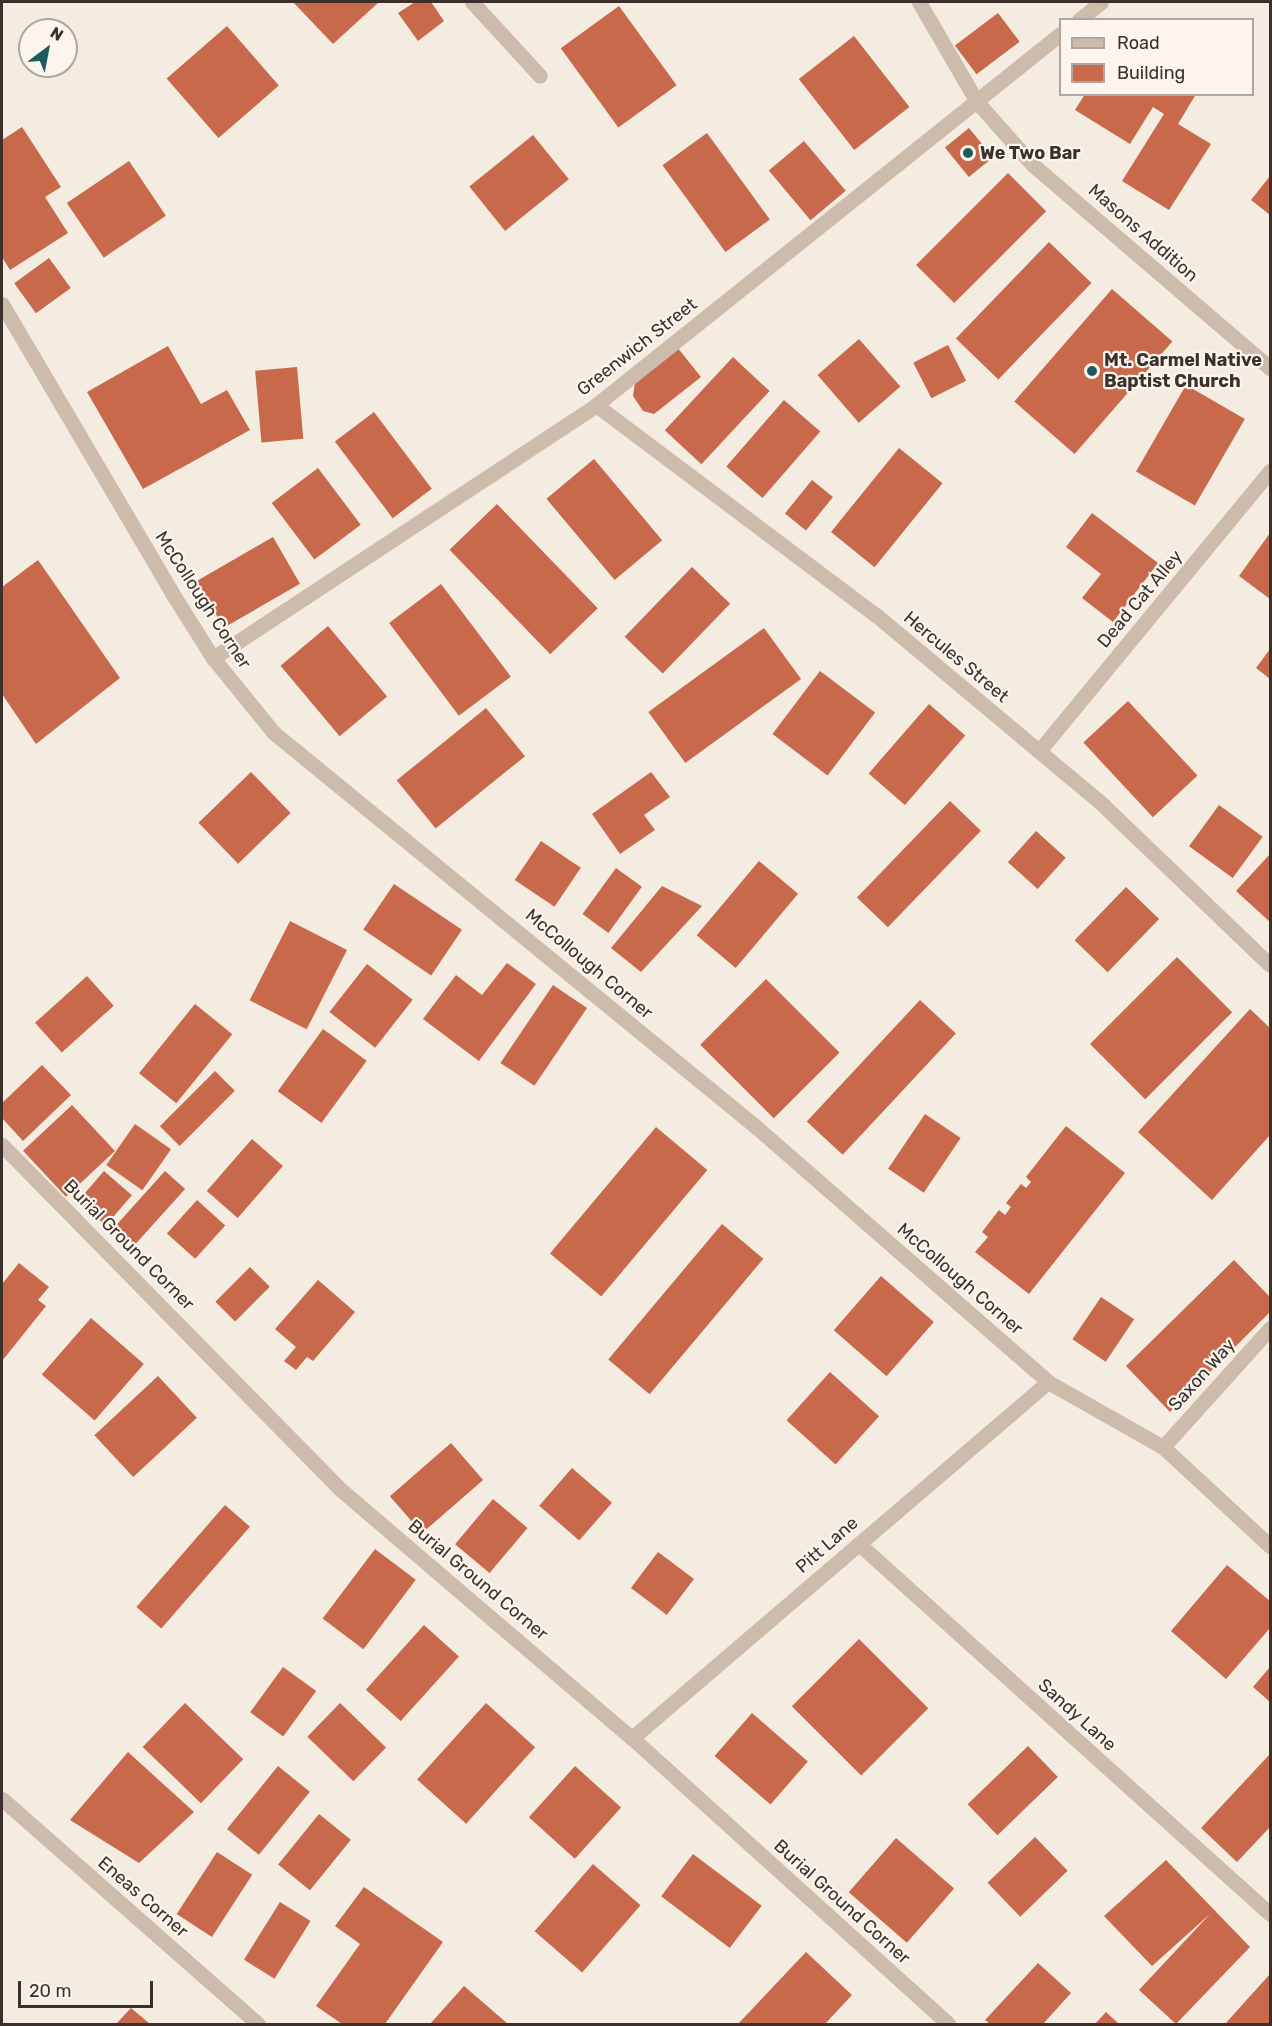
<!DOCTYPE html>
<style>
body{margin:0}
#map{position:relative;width:1272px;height:2026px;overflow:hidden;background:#f4ebe1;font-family:Rubik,sans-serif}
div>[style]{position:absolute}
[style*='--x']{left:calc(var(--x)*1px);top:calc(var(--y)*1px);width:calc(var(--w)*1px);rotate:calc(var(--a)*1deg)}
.building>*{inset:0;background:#c8694b;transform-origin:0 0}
.minor>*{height:15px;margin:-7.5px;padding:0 7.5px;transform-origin:7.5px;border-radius:7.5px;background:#cdbbac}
.dots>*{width:16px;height:16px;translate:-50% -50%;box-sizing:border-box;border:3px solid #fbf5ee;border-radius:50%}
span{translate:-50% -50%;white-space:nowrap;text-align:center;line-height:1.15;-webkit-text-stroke:4.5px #fbf5ee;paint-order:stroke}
.poi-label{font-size:18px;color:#3b302b;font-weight:700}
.left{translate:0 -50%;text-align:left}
.street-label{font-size:18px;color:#3b302b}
.frame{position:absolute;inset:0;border:3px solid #3b302b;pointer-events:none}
.legend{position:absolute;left:1059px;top:18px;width:195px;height:78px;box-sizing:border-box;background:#fbf5ee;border:2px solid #aea6a0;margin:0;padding:8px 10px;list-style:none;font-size:18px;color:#3b302b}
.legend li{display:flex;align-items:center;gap:12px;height:30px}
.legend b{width:30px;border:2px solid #aea6a0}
.north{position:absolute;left:18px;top:18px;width:60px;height:60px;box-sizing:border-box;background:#fbf5ee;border:2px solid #aea6a0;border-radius:50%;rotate:32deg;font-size:16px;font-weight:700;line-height:24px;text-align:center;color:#3b302b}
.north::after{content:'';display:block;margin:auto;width:21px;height:27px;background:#1f5a5e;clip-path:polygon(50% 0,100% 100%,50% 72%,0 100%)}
.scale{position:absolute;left:18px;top:1981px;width:135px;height:27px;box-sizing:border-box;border:3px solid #3b302b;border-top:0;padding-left:8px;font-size:18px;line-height:21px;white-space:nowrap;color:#3b302b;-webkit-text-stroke:4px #fbf5ee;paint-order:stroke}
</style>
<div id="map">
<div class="building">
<div style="clip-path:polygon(293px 2px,379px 2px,333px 44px)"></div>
<div style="clip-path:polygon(415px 2px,431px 2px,444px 21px,418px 41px,398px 13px)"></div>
<div style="left:619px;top:6px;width:98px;height:72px;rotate:54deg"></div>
<div style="left:998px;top:13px;width:36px;height:54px;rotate:53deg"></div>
<div style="left:227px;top:26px;width:79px;height:80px;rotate:49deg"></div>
<div style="left:854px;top:36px;width:90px;height:70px;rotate:52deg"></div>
<div style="clip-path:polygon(1085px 94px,1196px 94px,1178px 124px,1211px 144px,1169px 210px,1122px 181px,1164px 114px,1153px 107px,1130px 144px,1075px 110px)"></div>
<div style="clip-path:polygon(22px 127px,61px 187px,45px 197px,68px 233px,10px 270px,2px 257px,2px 140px)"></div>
<div style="left:969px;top:128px;width:38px;height:31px;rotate:51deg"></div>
<div style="left:707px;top:133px;width:107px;height:55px;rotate:54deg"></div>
<div style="left:533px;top:135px;width:57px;height:82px;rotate:51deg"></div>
<div style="left:804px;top:141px;width:65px;height:46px;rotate:50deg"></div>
<div style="left:129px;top:161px;width:66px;height:75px;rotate:56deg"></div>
<div style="left:1008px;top:173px;width:54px;height:130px;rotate:45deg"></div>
<div style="clip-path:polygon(1270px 176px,1270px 215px,1251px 200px)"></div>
<div style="left:1049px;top:242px;width:59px;height:134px;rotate:44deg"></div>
<div style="left:49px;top:258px;width:37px;height:43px;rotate:54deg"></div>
<div style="left:1112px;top:289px;width:80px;height:149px;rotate:41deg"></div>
<div style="left:859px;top:339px;width:63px;height:55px;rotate:49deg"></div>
<div style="left:948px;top:345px;width:40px;height:39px;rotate:63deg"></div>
<div style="clip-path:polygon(168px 346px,201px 404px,227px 390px,250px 430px,143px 489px,87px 392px)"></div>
<div style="clip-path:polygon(677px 347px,701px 377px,654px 414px,643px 411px,633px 396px,635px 382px)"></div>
<div style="left:733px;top:357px;width:50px;height:100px;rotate:43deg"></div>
<div style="left:297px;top:367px;width:72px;height:42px;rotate:85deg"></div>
<div style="left:1186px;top:385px;width:68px;height:100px;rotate:30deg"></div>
<div style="left:784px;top:400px;width:48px;height:88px;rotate:41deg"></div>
<div style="left:374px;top:412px;width:96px;height:49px;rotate:53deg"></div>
<div style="left:899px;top:448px;width:56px;height:108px;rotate:39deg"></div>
<div style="left:594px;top:459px;width:106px;height:62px;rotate:50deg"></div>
<div style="left:318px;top:468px;width:71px;height:58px;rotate:53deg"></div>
<div style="left:812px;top:480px;width:27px;height:43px;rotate:39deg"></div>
<div style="left:497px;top:504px;width:145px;height:66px;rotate:46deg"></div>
<div style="clip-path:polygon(1092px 513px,1158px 563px,1113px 622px,1082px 598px,1101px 574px,1066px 547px)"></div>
<div style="clip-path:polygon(1270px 533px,1270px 599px,1239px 576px)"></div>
<div style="left:273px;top:537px;width:54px;height:88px;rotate:60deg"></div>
<div style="clip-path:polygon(38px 560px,120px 678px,36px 744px,2px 694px,2px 587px)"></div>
<div style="left:692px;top:567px;width:53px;height:97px;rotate:44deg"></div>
<div style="left:441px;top:584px;width:116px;height:65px;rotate:53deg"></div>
<div style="left:328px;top:626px;width:92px;height:62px;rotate:50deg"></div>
<div style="left:764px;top:628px;width:63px;height:143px;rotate:54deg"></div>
<div style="clip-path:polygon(1270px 649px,1270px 679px,1256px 668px)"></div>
<div style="left:820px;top:671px;width:69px;height:79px;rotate:37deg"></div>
<div style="left:1128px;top:701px;width:102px;height:61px;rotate:47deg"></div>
<div style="left:929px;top:704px;width:48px;height:92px;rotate:41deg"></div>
<div style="left:486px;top:708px;width:62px;height:115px;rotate:51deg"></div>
<div style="left:251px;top:772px;width:57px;height:73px;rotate:46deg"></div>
<div style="clip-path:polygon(651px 772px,670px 797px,644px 815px,655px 830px,620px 854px,592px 814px)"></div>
<div style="left:950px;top:801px;width:43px;height:134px;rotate:44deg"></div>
<div style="left:1219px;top:805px;width:54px;height:51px;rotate:36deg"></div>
<div style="left:1036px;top:831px;width:40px;height:42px;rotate:42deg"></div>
<div style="left:541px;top:841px;width:48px;height:47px;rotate:34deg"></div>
<div style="clip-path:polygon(1270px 854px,1270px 922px,1236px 891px)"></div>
<div style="left:759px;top:861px;width:51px;height:97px;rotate:40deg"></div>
<div style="left:616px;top:868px;width:32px;height:57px;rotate:36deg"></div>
<div style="left:394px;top:884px;width:82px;height:55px;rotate:34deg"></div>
<div style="clip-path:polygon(662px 886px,702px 906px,641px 972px,611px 948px)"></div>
<div style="left:1126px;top:887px;width:46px;height:74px;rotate:44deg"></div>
<div style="left:290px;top:921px;width:64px;height:89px;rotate:27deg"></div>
<div style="left:1177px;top:957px;width:78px;height:123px;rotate:45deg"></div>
<div style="clip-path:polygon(507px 963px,536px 984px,479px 1061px,423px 1019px,456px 975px,482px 995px)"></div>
<div style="left:367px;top:964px;width:58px;height:61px;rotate:38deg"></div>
<div style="left:87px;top:976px;width:40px;height:70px;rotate:48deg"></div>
<div style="left:766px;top:979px;width:104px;height:93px;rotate:45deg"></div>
<div style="left:553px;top:985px;width:41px;height:94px;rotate:34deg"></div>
<div style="left:920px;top:1000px;width:49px;height:166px;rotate:43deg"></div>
<div style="left:195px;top:1004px;width:48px;height:89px;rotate:39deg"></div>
<div style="clip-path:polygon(1250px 1009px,1270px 1028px,1270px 1135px,1212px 1200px,1138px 1132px)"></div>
<div style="left:323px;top:1029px;width:54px;height:77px;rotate:36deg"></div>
<div style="clip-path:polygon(42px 1065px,71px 1095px,23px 1141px,2px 1118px,2px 1103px)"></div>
<div style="left:215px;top:1071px;width:28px;height:78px;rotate:45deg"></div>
<div style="left:72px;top:1105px;width:63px;height:67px;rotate:47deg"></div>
<div style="left:925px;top:1114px;width:43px;height:66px;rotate:34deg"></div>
<div style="left:135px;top:1124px;width:44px;height:50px;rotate:35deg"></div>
<div style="clip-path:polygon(1066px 1126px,1125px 1173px,1029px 1294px,975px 1252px,988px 1237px,982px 1232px,999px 1210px,1005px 1215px,1011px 1207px,1006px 1203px,1021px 1184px,1026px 1188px,1031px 1182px,1026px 1177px)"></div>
<div style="left:656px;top:1127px;width:67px;height:165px;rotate:40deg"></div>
<div style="left:252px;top:1139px;width:41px;height:69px;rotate:41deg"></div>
<div style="left:104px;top:1171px;width:37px;height:40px;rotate:41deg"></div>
<div style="left:165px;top:1171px;width:27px;height:75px;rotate:42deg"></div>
<div style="left:197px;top:1200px;width:38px;height:45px;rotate:42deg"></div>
<div style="left:722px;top:1224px;width:54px;height:177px;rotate:40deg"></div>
<div style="clip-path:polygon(1234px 1260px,1270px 1297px,1270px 1312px,1170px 1412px,1126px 1366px)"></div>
<div style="clip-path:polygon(19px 1263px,49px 1287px,38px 1300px,46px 1306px,2px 1361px,2px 1284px)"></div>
<div style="left:250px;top:1267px;width:28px;height:49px;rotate:45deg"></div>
<div style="left:881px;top:1276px;width:70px;height:72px;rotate:41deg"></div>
<div style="clip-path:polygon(318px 1280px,355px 1312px,313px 1361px,307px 1357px,296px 1370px,284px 1361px,296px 1347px,275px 1329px)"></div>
<div style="left:1101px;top:1297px;width:40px;height:51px;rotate:34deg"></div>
<div style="left:91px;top:1318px;width:70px;height:75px;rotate:41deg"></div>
<div style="left:830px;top:1372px;width:66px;height:65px;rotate:42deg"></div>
<div style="left:158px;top:1376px;width:57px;height:87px;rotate:47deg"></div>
<div style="left:451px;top:1443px;width:49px;height:81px;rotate:49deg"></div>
<div style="left:572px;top:1468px;width:53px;height:50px;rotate:41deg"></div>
<div style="left:493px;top:1499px;width:45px;height:59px;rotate:40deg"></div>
<div style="left:225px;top:1505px;width:33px;height:135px;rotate:41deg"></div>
<div style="left:375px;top:1549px;width:51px;height:87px;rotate:37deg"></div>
<div style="left:658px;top:1552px;width:45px;height:45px;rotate:37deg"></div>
<div style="clip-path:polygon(1227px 1565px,1270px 1601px,1270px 1628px,1226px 1679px,1171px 1631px)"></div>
<div style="left:424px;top:1625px;width:47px;height:87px;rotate:42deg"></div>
<div style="left:859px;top:1639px;width:98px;height:95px;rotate:45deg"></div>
<div style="left:283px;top:1667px;width:41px;height:56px;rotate:36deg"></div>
<div style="clip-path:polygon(1270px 1667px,1270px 1702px,1253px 1687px)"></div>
<div style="left:185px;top:1703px;width:81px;height:61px;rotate:44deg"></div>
<div style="left:340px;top:1703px;width:64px;height:47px;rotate:44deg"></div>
<div style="left:486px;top:1703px;width:66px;height:103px;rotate:42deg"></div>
<div style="left:752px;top:1713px;width:74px;height:57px;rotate:41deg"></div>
<div style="left:1028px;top:1746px;width:43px;height:84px;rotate:46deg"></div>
<div style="clip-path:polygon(128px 1752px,194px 1812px,139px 1863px,70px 1820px)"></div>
<div style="clip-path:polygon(1269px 1755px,1270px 1827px,1237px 1862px,1201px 1828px)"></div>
<div style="left:278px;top:1766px;width:41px;height:81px;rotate:39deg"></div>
<div style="left:575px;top:1766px;width:62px;height:69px;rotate:42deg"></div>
<div style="left:319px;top:1814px;width:41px;height:65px;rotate:39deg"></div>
<div style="left:1035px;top:1837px;width:47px;height:66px;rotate:46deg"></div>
<div style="left:896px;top:1838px;width:77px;height:72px;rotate:41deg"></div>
<div style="left:217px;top:1852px;width:42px;height:74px;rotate:33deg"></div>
<div style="left:693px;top:1854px;width:86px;height:53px;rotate:37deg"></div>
<div style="clip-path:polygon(1166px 1860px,1250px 1947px,1176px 2024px,1139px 1990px,1210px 1914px,1152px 1966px,1104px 1916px)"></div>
<div style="left:593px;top:1864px;width:63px;height:89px;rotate:41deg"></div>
<div style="clip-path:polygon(364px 1887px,443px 1942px,385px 2024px,342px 2024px,316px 2006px,360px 1944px,335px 1926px)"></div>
<div style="left:280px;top:1902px;width:36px;height:68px;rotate:32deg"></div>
<div style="clip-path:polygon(806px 1952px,852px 1995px,825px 2024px,738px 2024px)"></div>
<div style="clip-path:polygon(1038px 1963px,1071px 1993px,1043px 2024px,990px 2024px,985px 2020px)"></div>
<div style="clip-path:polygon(1270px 1974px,1270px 2024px,1225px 2024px)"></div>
<div style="clip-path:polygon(464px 1986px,508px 2024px,430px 2024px)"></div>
<div style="clip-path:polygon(131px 2008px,150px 2024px,116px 2024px)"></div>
<div style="clip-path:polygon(1106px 2012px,1119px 2024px,1095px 2024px)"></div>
</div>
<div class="minor">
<div style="--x:472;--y:2;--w:100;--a:47.4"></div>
<div style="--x:919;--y:2;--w:116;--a:59.9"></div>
<div style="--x:977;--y:102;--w:84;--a:48.4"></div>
<div style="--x:1033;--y:165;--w:312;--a:40.6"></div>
<div style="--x:1079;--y:20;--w:28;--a:-39"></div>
<div style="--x:2;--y:304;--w:335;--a:59.5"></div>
<div style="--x:172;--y:593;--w:77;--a:57.8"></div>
<div style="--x:213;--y:658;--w:97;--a:50.9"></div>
<div style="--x:274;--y:733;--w:621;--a:39.25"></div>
<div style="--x:755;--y:1126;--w:389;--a:41.1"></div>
<div style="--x:1048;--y:1382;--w:132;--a:29.5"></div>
<div style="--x:1163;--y:1447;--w:146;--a:42.8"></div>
<div style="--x:596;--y:405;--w:350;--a:36.9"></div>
<div style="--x:876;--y:615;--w:296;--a:39.9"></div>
<div style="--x:1103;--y:805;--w:231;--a:43.8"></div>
<div style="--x:213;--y:658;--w:459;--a:-33.4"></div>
<div style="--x:596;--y:405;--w:594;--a:-38.64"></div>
<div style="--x:1039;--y:751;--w:363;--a:-50.5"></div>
<div style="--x:2;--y:1145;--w:482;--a:45.5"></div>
<div style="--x:340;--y:1489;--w:384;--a:40.5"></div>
<div style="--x:632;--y:1738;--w:426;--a:42.1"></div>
<div style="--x:1163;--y:1447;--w:160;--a:-48"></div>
<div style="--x:859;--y:1544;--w:553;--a:41.99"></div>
<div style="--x:632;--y:1738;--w:548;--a:-40.56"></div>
<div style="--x:2;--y:1799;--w:341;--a:41.3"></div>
</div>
<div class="dots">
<div style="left:968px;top:153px;background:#1f5a5e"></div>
<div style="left:1092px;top:371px;background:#1f5a5e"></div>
</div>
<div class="poi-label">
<span class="left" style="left:980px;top:153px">We Two Bar</span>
<span class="left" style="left:1104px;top:371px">Mt. Carmel Native<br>Baptist Church</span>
</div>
<div class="street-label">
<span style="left:1143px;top:233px;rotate:41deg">Masons Addition</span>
<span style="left:637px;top:347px;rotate:-38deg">Greenwich Street</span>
<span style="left:1140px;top:599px;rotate:-50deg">Dead Cat Alley</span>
<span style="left:203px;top:600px;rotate:57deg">McCollough Corner</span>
<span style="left:956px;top:657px;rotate:40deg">Hercules Street</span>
<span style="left:589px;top:964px;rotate:40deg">McCollough Corner</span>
<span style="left:129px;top:1245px;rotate:45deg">Burial Ground Corner</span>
<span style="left:960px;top:1279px;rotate:41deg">McCollough Corner</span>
<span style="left:1202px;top:1375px;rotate:-48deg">Saxon Way</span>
<span style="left:827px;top:1545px;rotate:-41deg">Pitt Lane</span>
<span style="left:478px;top:1580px;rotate:40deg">Burial Ground Corner</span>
<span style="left:1077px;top:1715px;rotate:42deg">Sandy Lane</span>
<span style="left:143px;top:1897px;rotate:41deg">Eneas Corner</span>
<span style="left:842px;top:1902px;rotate:42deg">Burial Ground Corner</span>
</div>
<div class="frame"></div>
<ul class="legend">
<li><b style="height:8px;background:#cdbbac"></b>Road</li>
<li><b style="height:16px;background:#c8694b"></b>Building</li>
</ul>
<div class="north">N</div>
<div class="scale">20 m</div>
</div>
